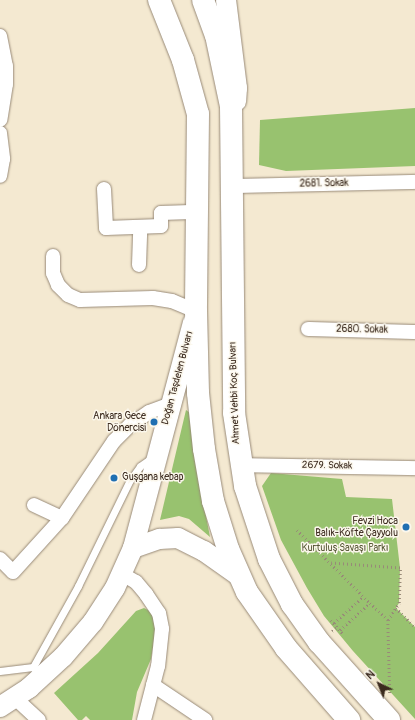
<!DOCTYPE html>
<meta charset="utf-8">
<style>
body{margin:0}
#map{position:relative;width:415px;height:720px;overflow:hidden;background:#f4e9d1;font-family:Pangolin,sans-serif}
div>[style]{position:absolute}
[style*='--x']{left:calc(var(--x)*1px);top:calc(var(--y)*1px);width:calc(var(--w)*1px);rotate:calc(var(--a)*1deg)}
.green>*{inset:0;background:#98c26f}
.path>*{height:2.5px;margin-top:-1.25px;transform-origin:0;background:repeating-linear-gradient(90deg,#988a78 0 1px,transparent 0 4px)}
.roads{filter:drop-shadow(0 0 1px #988a78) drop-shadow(0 0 1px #988a78)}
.lane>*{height:7px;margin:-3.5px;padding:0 3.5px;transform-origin:3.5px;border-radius:3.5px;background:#fff}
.street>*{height:14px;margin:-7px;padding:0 7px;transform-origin:7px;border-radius:7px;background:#fff}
.secondary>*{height:20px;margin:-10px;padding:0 10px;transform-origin:10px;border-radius:10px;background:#fff}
.primary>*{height:22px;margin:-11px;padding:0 11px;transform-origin:11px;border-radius:11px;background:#fff}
.dots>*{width:11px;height:11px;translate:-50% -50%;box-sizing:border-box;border:2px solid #fbf7ec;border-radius:50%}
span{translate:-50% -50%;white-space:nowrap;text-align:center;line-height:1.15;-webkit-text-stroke:3px #fbf7ec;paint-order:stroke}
.street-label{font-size:10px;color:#3b2a1e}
.poi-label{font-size:10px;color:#3b2a1e}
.right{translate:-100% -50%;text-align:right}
.left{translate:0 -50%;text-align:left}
.park-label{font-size:10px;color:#575836}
.north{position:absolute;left:359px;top:664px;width:40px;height:40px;-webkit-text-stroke:3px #fbf7ec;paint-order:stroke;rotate:317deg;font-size:11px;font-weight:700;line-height:16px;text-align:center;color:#3b2a1e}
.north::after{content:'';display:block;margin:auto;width:14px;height:18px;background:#3b2a1e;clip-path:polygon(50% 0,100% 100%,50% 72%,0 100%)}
</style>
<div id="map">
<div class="green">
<div style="clip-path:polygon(415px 108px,415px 166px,286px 171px,259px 165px,260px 120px)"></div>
<div style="clip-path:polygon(186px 410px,193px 415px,197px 469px,210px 537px,189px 519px,179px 516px,160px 520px)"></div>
<div style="clip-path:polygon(271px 473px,342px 479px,346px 497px,392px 499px,400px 568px,399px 603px,396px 608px,415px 627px,415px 719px,353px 651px,324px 616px,307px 588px,281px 540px,262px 486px)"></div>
<div style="clip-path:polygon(144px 608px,152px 612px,155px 619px,155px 636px,151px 659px,137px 692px,132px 720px,90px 720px,86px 716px,82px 720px,78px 720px,54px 693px,98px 653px,136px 611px)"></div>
</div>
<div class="path">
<div style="--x:297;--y:530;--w:103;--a:45"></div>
<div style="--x:370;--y:603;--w:25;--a:43"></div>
<div style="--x:388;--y:620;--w:20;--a:-57"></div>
<div style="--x:399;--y:603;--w:35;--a:-88"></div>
<div style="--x:400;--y:568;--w:69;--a:-175.9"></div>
<div style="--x:396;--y:608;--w:27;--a:45"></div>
<div style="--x:331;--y:620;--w:18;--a:49"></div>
<div style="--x:388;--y:620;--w:74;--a:88.5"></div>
<div style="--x:334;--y:623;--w:40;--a:-42"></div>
<div style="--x:340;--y:630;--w:40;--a:-42"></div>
<div style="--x:332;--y:631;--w:6;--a:-39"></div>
</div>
<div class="roads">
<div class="lane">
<div style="--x:0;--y:671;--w:33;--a:-7"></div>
<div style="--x:40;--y:676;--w:11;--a:-128"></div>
<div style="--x:33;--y:667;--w:93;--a:-60.9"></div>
<div style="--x:78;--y:586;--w:118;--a:-63.9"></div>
<div style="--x:130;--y:480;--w:17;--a:-54"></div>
<div style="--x:140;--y:466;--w:16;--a:-35"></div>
</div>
<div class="street">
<div style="--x:0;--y:36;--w:31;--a:79"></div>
<div style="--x:6;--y:66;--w:18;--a:90"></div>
<div style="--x:6;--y:84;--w:36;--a:99"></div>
<div style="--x:0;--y:133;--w:26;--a:83"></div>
<div style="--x:3;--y:159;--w:17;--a:100"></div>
<div style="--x:232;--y:186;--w:183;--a:-1.3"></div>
<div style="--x:104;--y:189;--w:39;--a:87"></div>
<div style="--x:106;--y:228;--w:55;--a:-2.1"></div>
<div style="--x:161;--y:226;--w:13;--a:-90"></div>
<div style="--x:161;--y:213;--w:37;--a:-2"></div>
<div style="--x:53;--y:256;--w:17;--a:90"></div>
<div style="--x:53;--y:273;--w:13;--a:67"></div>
<div style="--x:58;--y:285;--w:14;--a:45"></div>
<div style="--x:68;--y:295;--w:13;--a:23"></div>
<div style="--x:80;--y:300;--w:73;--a:-1.6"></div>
<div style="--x:153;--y:298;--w:19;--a:9"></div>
<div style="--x:172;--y:301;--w:26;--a:23"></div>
<div style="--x:139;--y:265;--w:38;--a:-88"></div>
<div style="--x:308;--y:329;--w:107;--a:1.6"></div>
<div style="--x:240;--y:465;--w:175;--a:1"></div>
<div style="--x:34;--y:505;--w:31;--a:25"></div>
<div style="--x:0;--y:559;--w:18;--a:45"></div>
<div style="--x:13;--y:572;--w:73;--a:-47.8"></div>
<div style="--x:62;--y:518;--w:93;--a:-56"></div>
<div style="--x:114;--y:441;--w:23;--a:-45"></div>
<div style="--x:130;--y:425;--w:23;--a:-34"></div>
<div style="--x:149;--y:412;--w:23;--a:-20"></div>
<div style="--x:122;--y:574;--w:16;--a:30"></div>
<div style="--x:136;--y:582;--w:16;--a:50"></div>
<div style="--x:146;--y:594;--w:23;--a:56"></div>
<div style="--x:159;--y:613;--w:16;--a:79"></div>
<div style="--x:162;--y:629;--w:37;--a:96"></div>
<div style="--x:158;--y:666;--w:56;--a:104.5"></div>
<div style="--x:153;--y:685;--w:63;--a:33.9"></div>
<div style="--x:14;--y:697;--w:34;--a:43"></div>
</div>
<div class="secondary">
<div style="--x:226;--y:0;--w:89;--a:82.9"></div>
<div style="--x:237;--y:88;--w:13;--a:94"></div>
<div style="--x:133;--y:548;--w:28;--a:-19"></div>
<div style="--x:159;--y:539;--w:19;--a:-3"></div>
<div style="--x:178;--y:538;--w:29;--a:27"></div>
<div style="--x:204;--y:551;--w:43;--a:35.5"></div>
<div style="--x:0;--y:707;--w:35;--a:-33"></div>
<div style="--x:29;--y:688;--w:46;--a:-42.4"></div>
<div style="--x:63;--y:657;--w:46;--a:-49.4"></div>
<div style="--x:93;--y:622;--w:40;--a:-57.1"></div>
<div style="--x:115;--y:588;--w:44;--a:-65.8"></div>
<div style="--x:133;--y:548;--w:233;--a:-75.1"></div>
</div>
<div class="primary">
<div style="--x:159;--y:0;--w:65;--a:68.2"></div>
<div style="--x:183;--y:60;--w:56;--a:74.5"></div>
<div style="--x:198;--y:114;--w:197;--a:90.6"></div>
<div style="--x:196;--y:311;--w:82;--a:88.6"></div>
<div style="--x:198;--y:393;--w:56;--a:83.9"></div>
<div style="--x:204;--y:449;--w:53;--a:80.2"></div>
<div style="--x:213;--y:501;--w:50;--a:72.6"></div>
<div style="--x:228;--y:549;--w:47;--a:66.2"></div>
<div style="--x:247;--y:592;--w:68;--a:55.1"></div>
<div style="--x:286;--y:648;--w:96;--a:48.8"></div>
<div style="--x:203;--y:0;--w:37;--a:70"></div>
<div style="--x:216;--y:35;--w:73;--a:78.1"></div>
<div style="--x:231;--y:106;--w:307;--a:89.4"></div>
<div style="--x:234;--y:413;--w:74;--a:81.4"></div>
<div style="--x:245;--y:486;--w:77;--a:71.8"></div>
<div style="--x:269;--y:559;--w:51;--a:62.9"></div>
<div style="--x:292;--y:604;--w:47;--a:54.6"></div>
<div style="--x:319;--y:642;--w:105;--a:48.1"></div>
</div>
</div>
<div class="dots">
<div style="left:154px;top:422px;background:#1f6fb2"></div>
<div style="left:114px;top:478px;background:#1f6fb2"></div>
<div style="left:406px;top:527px;background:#1f6fb2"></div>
</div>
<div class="street-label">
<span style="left:324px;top:184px;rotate:-1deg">2681. Sokak</span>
<span style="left:362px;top:330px;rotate:1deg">2680. Sokak</span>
<span style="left:178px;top:378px;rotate:-75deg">Doğan Taşdelen Bulvarı</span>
<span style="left:235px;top:393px;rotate:-92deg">Ahmet Vehbi Koç Bulvarı</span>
<span style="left:327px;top:466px;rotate:1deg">2679. Sokak</span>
</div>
<div class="poi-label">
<span class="right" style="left:146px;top:422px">Ankara Gece<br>Dönercisi</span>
<span class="left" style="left:122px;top:478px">Guşgana kebap</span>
<span class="right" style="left:398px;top:527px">Fevzi Hoca<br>Balık-Köfte Çayyolu</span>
</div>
<div class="park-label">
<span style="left:345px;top:549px">Kurtuluş Savaşı Parkı</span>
</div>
<div class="north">N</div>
</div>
